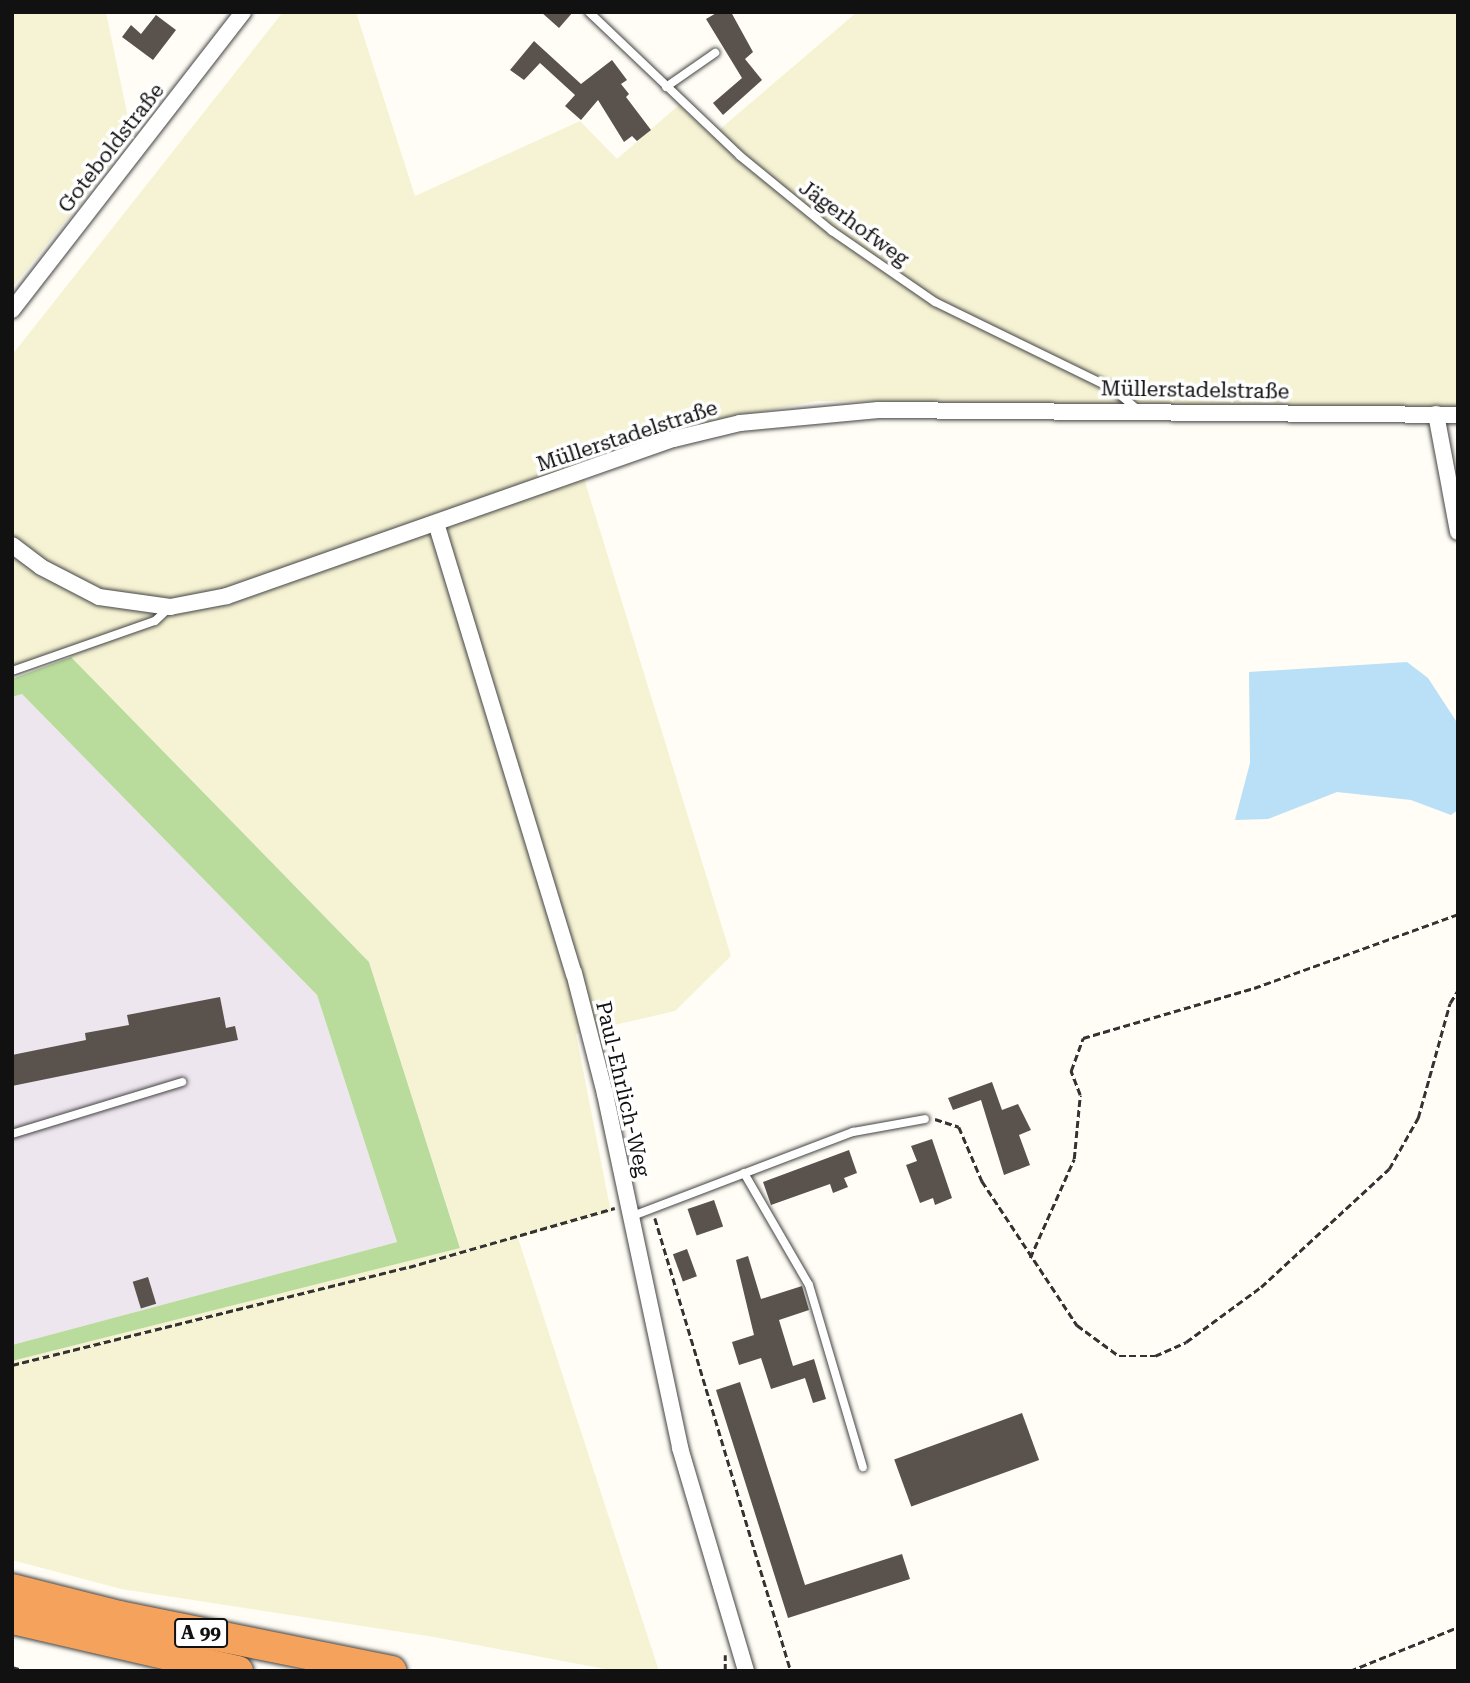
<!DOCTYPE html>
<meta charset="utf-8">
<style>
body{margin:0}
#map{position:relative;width:1470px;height:1683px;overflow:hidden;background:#fffdf5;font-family:"Roboto Serif",serif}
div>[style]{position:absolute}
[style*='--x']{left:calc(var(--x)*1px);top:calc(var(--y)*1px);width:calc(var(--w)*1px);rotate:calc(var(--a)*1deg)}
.industrial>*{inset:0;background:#eee6ef}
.farmland>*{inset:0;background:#f6f3d4}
.forest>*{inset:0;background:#b9dc9c}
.water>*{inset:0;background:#b9e0f7}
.building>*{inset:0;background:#5a524d;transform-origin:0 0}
.path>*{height:2.5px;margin-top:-1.25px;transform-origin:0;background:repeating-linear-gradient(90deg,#333 0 7px,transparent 0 10.5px)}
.roads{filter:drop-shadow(0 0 2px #444) drop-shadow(0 0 2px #444)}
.lane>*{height:8px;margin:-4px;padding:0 4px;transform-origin:4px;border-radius:4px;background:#fff}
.street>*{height:16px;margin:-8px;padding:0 8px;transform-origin:8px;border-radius:8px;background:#fff}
.highway>*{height:30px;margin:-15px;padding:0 15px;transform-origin:15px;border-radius:15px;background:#f5a25d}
span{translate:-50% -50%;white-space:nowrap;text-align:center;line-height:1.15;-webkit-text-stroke:7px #fff;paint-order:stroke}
.shield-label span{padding:2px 5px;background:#fff;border:2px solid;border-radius:5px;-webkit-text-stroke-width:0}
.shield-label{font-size:19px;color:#111;font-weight:700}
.street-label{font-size:21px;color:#111}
.frame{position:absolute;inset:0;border:14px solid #111;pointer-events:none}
</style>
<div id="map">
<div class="industrial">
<div style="clip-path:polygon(22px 694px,317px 995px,397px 1242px,12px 1345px,12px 697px)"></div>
</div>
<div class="farmland">
<div style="clip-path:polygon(12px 12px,106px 12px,132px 137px,12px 288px)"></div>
<div style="clip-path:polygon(283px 12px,356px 12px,415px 196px,580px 121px,617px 159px,679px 105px,712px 136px,857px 12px,1458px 12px,1458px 409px,816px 401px,717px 421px,582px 472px,731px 956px,675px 1011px,576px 1034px,611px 1212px,518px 1238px,659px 1671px,616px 1671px,434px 1637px,121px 1589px,12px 1560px,12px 1361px,460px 1247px,369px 962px,63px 649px,12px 667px,12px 355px)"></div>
</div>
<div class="forest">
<div style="clip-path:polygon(71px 657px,369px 962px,460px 1248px,12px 1361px,12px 1345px,397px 1242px,317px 995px,22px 694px,12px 697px,12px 679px)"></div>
</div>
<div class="water">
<div style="clip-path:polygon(1407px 662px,1428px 678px,1458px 724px,1458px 810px,1451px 815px,1411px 800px,1337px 792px,1268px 819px,1235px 820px,1250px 763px,1249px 672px)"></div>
</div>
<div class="building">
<div style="clip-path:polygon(541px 12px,573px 12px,559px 28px)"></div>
<div style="clip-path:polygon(718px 12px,731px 12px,753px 52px,745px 59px,762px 80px,723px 115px,713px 103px,742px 78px,706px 19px)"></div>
<div style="clip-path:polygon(156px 15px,176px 30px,153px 60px,122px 37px,131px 25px,141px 34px)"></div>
<div style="clip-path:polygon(534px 41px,581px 84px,612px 60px,627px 80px,621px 84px,629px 94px,626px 97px,651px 130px,637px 141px,632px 136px,624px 142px,598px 100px,581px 120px,565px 106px,575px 95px,540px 63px,524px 80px,510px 70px)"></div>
<div style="clip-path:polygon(220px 997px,226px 1028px,235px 1026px,238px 1040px,12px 1086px,12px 1055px,86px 1040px,85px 1033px,129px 1025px,127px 1015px)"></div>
<div style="clip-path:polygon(992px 1082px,1002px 1110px,1018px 1104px,1031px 1130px,1019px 1135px,1030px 1165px,1004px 1175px,981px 1100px,953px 1110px,948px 1098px)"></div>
<div style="clip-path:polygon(932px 1139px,952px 1198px,935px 1205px,933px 1198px,920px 1203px,906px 1165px,917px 1161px,911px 1146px)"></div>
<div style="clip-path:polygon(849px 1150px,857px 1173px,844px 1178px,848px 1187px,833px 1193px,830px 1184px,771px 1205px,763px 1182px)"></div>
<div style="left:714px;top:1200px;width:28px;height:28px;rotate:71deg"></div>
<div style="left:687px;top:1249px;width:29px;height:15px;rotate:70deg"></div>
<div style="clip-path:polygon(748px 1256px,761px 1299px,802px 1286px,809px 1310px,779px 1320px,793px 1366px,814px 1359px,826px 1399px,813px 1403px,805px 1378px,771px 1389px,761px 1358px,739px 1365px,732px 1342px,754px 1335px,736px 1260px)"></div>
<div style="left:148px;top:1277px;width:28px;height:16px;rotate:73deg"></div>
<div style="clip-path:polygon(740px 1382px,805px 1585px,902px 1554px,910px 1579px,788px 1618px,716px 1390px)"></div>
<div style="left:1022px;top:1413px;width:50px;height:136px;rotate:70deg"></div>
</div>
<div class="path">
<div style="--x:935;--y:1119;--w:25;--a:18"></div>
<div style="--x:959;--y:1127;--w:59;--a:66.9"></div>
<div style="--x:982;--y:1181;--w:173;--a:56.6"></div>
<div style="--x:1077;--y:1325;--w:52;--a:36.4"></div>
<div style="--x:1119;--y:1356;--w:36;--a:0"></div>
<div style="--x:1155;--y:1356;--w:34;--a:-24"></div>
<div style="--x:1186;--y:1342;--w:93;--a:-36.3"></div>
<div style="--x:1261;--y:1287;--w:174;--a:-42.7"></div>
<div style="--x:1389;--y:1169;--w:59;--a:-60.4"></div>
<div style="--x:1418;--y:1118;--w:119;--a:-74.5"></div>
<div style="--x:1450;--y:1003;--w:15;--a:-58"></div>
<div style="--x:655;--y:1218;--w:473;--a:73.3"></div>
<div style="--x:1030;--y:1258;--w:108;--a:-66"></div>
<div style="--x:1074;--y:1159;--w:64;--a:-84.6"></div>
<div style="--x:1080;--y:1095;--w:26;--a:-111"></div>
<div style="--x:1071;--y:1071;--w:35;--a:-70"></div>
<div style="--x:1083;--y:1038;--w:178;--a:-16.3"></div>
<div style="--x:1254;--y:988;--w:217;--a:-19.9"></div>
<div style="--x:12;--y:1365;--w:409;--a:-13.9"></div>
<div style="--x:409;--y:1267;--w:214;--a:-16"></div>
<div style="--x:12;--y:1667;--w:15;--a:16"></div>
<div style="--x:725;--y:1671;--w:16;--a:-90"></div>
<div style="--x:1350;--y:1671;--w:117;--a:-22.2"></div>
</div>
<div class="roads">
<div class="lane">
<div style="--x:589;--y:12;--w:209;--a:43.6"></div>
<div style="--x:740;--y:156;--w:119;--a:39.2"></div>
<div style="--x:832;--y:231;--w:125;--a:34.6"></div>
<div style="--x:935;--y:302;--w:198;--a:26"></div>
<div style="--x:1113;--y:389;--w:31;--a:40"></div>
<div style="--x:666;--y:87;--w:60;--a:-34.8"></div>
<div style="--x:12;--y:671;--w:151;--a:-19.3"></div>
<div style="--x:155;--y:621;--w:21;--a:-43"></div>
<div style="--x:12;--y:1134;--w:178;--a:-17"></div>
<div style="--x:744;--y:1173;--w:129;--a:59.9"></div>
<div style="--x:809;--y:1285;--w:190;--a:73.5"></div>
<div style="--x:630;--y:1217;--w:239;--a:-20.9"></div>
<div style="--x:853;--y:1132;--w:73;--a:-10.2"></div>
</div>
<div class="street">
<div style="--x:12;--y:310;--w:377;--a:-52.2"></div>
<div style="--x:1436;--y:414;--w:120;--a:79.4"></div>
<div style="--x:436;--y:523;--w:471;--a:73"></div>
<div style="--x:574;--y:973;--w:125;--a:75.6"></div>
<div style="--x:605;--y:1094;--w:362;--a:78"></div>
<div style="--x:680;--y:1448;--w:233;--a:73.5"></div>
<div style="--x:12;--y:545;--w:36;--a:37"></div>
<div style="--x:41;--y:567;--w:65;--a:27.3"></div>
<div style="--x:99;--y:597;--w:72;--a:8"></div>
<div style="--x:170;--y:607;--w:58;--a:-10.9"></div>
<div style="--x:227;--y:596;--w:474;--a:-19.4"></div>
<div style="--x:674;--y:439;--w:68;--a:-13.6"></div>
<div style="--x:740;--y:423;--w:139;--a:-5.4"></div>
<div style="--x:878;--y:410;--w:580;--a:0.49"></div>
</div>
<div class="highway">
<div style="--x:12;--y:1589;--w:110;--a:14.2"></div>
<div style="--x:119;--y:1616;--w:278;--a:11.4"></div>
<div style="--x:12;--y:1619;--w:232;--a:13"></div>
</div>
</div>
<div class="shield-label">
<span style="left:201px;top:1633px">A 99</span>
</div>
<div class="street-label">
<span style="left:111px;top:148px;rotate:-52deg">Goteboldstraße</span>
<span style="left:854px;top:223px;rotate:36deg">Jägerhofweg</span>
<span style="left:1195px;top:390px;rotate:1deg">Müllerstadelstraße</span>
<span style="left:627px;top:436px;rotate:-18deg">Müllerstadelstraße</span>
<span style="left:623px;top:1089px;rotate:77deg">Paul-Ehrlich-Weg</span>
</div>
<div class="frame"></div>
</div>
